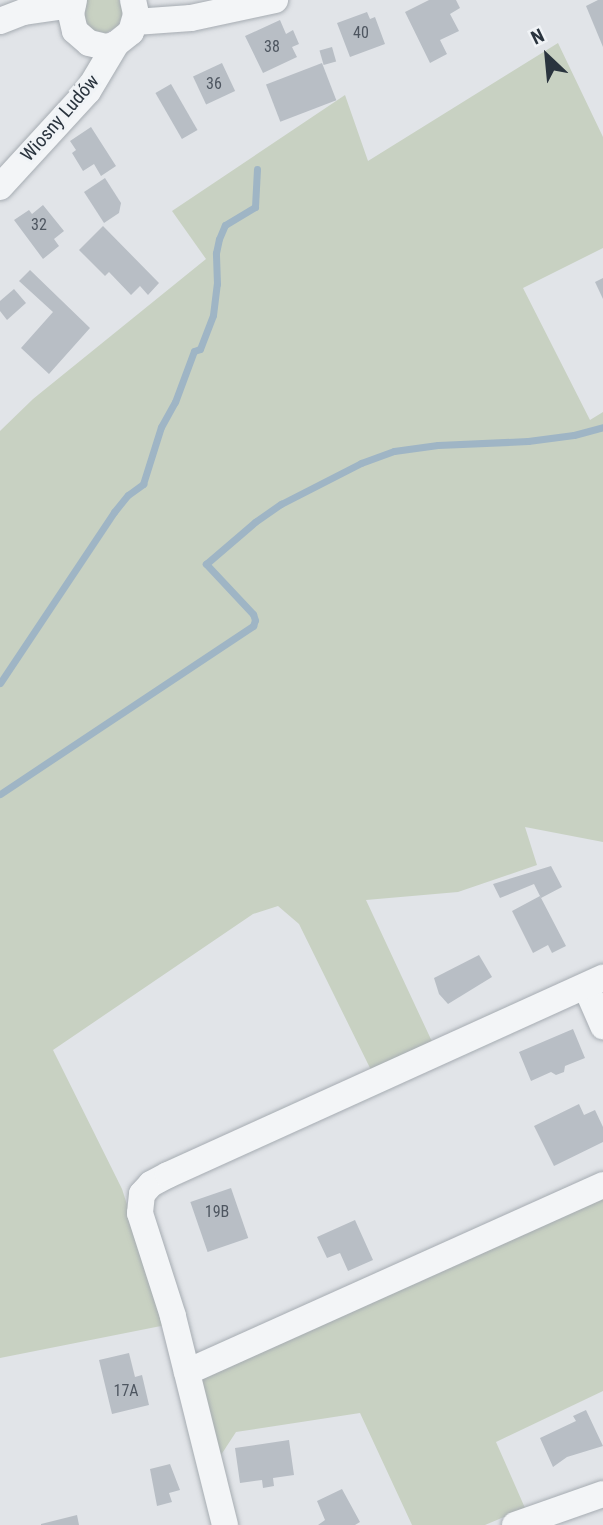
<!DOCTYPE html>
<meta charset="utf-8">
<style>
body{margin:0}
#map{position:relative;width:603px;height:1525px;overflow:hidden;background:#e1e4e8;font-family:"Roboto Condensed",sans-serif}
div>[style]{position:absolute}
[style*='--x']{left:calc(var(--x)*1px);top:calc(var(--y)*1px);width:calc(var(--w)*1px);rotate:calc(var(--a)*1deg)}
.green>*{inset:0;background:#c8d1c2}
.stream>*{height:7px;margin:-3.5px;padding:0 3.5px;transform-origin:3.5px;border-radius:3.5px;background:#9fb5c5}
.building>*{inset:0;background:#b8bec5;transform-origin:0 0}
.roads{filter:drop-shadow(0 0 2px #a6acb2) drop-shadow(0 0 2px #a6acb2)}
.minor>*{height:26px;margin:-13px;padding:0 13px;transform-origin:13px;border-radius:13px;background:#f3f5f7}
span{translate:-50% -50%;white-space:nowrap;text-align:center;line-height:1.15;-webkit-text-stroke:6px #f0f3f6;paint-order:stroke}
.number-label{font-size:16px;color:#4e5660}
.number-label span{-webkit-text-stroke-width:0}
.street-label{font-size:19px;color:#2a343e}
.north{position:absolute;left:512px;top:21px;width:70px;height:70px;-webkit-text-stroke:5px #f0f3f6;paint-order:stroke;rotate:334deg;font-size:19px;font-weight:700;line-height:28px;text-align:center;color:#2a343e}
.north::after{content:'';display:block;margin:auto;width:24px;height:32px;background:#2a343e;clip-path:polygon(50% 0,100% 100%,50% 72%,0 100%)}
</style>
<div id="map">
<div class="green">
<div style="clip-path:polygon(87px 0,119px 0,123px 13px,118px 26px,106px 33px,92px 30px,84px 19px)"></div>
<div style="clip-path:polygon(558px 43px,603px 137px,603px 248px,523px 288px,590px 420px,603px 412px,603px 842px,525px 827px,537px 865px,458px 892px,366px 900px,435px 1048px,371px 1070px,299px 924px,278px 906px,253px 914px,53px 1050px,122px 1189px,166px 1325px,0 1358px,0 431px,33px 399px,206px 259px,172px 211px,345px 95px,368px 161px)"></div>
<div style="clip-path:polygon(603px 1192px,603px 1391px,496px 1442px,525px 1508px,485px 1525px,412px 1525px,360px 1413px,236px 1432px,219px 1458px,197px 1378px)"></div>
</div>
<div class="stream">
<div style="--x:0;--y:683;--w:206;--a:-56.3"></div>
<div style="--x:114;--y:512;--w:22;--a:-51"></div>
<div style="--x:128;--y:495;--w:19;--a:-36"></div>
<div style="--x:143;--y:484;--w:60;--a:-72.5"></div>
<div style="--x:161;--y:427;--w:29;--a:-61"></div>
<div style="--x:175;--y:402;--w:54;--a:-69.6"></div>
<div style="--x:194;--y:351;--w:6;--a:-18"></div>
<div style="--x:200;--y:349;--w:36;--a:-69"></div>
<div style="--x:213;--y:315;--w:31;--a:-83"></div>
<div style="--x:217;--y:284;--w:31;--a:-92"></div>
<div style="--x:216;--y:253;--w:14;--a:-78"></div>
<div style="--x:219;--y:239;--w:15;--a:-67"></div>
<div style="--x:225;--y:225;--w:35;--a:-31"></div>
<div style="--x:255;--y:207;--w:38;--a:-87"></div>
<div style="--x:0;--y:794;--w:304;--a:-33.6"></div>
<div style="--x:253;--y:626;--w:6;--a:-72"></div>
<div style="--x:255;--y:620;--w:6;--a:-108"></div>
<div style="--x:253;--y:614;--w:69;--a:-133.2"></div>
<div style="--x:206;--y:564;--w:65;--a:-40.6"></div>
<div style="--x:255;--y:522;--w:32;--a:-35"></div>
<div style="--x:281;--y:504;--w:90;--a:-27.1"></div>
<div style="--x:361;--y:463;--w:35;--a:-20"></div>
<div style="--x:394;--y:451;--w:44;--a:-7.8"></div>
<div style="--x:438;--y:445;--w:90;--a:-2.5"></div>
<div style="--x:528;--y:441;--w:46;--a:-7.4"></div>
<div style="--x:574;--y:435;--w:30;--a:-15"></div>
</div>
<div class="building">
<div style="clip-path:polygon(429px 0,456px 0,460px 8px,450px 14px,459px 31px,440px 40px,447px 54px,430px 63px,405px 12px)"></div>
<div style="clip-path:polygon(598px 0,603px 0,603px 47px,586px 6px)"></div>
<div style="clip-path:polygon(367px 12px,370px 19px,375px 17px,385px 44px,350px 57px,337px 23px)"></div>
<div style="clip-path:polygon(280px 20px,286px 34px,293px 30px,299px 44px,292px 47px,297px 57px,263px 73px,245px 36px)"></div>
<div style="left:332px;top:47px;width:15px;height:13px;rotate:74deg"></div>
<div style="left:222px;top:63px;width:31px;height:32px;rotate:65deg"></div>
<div style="left:322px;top:63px;width:40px;height:60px;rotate:69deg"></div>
<div style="left:171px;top:84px;width:53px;height:18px;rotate:60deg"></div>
<div style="clip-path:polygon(91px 127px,116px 166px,101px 176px,94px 164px,83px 171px,72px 153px,76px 150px,70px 141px)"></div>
<div style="clip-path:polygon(105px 178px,121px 203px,119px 213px,104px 223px,84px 192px)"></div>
<div style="clip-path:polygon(43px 205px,64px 231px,54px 239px,59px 246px,43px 259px,14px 220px,29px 210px,32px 214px)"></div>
<div style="clip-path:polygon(103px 226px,159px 283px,148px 295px,140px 286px,131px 295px,109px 272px,105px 276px,79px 250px)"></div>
<div style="clip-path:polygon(30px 270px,90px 328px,49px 374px,21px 348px,53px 312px,19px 281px)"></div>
<div style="clip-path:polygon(603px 278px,603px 299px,595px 282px)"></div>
<div style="clip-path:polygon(14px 289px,26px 303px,7px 320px,0 311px,0 301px)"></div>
<div style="clip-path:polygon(551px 866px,562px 887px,541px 898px,534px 884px,500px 898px,493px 884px)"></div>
<div style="clip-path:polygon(540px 896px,566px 946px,552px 953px,548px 945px,533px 953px,512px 911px)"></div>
<div style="clip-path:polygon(479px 955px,492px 977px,448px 1004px,439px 994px,434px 978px)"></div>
<div style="clip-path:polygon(573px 1029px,585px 1058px,565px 1066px,564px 1072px,556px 1075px,551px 1072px,531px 1081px,519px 1052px)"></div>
<div style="clip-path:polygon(579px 1104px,584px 1115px,595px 1110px,603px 1127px,603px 1142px,554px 1166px,534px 1126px)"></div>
<div style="left:231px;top:1188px;width:53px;height:43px;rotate:71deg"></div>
<div style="clip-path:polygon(355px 1220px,373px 1260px,348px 1271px,340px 1253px,327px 1258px,317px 1237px)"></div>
<div style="clip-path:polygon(129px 1353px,135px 1377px,142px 1375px,149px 1405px,112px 1414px,99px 1360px)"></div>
<div style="clip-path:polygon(586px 1410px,603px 1446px,567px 1457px,553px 1467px,540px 1438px,576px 1421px,573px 1416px)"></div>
<div style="clip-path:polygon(289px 1440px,294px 1475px,273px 1478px,274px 1486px,263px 1488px,262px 1480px,240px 1483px,235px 1448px)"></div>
<div style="clip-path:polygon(170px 1464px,180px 1490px,169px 1493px,172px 1502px,157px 1506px,150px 1469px)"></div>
<div style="clip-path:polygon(342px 1489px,360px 1522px,355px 1525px,318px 1525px,325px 1520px,317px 1501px)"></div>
<div style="clip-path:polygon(77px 1515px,79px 1525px,41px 1525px,41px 1524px)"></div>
</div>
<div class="roads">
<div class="minor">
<div style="--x:74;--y:0;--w:14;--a:102"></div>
<div style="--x:71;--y:14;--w:17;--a:77"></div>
<div style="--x:75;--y:31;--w:18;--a:41"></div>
<div style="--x:89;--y:43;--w:18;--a:13"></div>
<div style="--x:107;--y:47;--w:9;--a:-18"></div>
<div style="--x:116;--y:44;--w:19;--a:-39"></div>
<div style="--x:131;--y:32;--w:19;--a:-74"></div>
<div style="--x:136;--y:14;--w:14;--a:-102"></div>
<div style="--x:0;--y:21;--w:26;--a:-21"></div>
<div style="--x:24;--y:12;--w:49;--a:-8.3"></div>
<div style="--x:135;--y:22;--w:56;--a:-4.1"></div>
<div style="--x:191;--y:18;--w:86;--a:-12.1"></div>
<div style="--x:0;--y:187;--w:130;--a:-47.5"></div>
<div style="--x:88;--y:91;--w:55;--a:-59.2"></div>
<div style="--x:586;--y:987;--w:43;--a:66.4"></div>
<div style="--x:187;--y:1372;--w:456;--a:-24.2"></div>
<div style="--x:225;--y:1525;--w:215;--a:-104"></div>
<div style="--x:173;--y:1316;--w:108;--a:-107.8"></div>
<div style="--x:140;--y:1213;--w:19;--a:-84"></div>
<div style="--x:142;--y:1194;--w:13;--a:-48"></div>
<div style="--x:151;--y:1184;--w:19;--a:-28"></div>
<div style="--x:168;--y:1175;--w:478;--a:-24.4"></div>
<div style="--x:515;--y:1525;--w:93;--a:-19.4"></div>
</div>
</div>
<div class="number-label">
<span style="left:361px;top:33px">40</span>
<span style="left:272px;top:47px">38</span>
<span style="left:214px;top:84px">36</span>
<span style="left:39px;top:225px">32</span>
<span style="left:217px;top:1212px">19B</span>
<span style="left:126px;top:1391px">17A</span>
</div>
<div class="street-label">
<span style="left:60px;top:118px;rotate:-49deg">Wiosny Ludów</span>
</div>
<div class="north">N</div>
</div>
